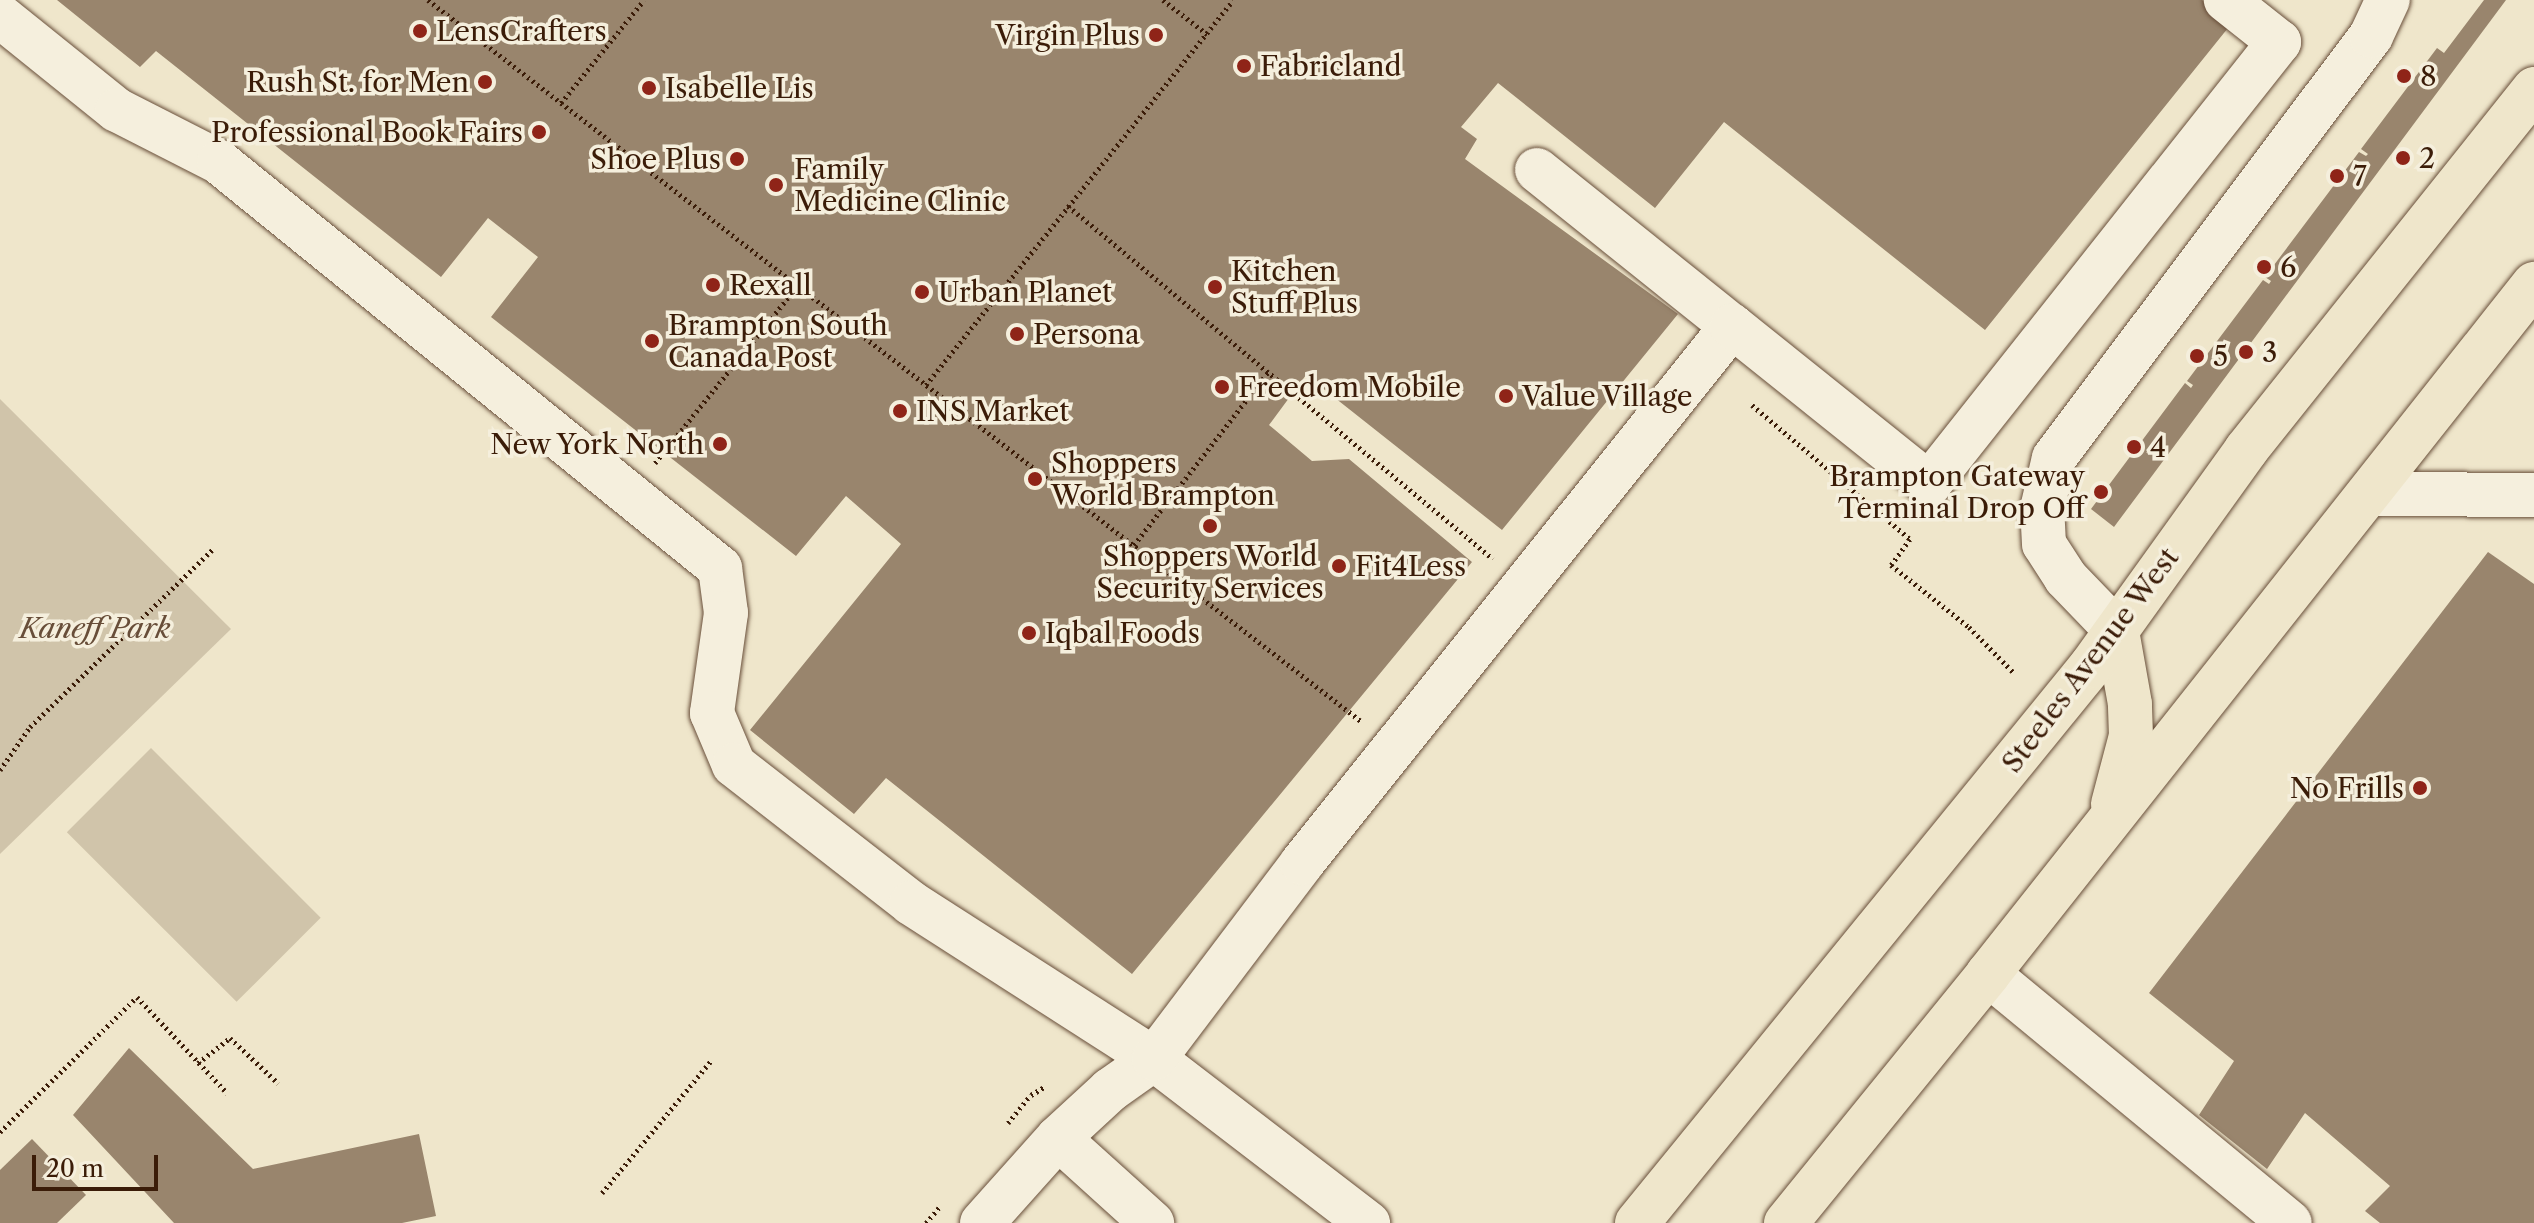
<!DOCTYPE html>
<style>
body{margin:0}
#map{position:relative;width:2534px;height:1223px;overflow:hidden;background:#efe6cb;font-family:"Libre Caslon Text",serif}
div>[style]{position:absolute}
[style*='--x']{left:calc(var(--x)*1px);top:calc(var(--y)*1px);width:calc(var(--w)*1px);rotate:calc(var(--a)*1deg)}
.green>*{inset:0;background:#d0c4aa;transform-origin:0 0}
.building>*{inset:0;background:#99856d}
.path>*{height:5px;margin-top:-2.5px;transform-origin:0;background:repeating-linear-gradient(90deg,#3b1c08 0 2px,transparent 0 6px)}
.roads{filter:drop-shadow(0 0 2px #684e39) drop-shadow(0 0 2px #684e39)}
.minor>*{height:44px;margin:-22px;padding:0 22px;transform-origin:22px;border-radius:22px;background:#f5efdd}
.major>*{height:44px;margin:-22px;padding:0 22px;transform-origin:22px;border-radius:22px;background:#efe6cb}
.dots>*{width:22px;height:22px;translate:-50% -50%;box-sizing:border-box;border:4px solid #f5efdd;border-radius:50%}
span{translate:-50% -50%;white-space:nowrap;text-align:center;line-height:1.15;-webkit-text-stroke:7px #f5efdd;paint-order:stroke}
.poi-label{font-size:28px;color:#3b1c08}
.left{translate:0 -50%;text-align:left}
.right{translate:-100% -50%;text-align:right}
.park-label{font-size:28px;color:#684e39;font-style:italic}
.street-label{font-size:28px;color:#3b1c08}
.scale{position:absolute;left:32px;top:1155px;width:126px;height:36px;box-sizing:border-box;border:4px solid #3b1c08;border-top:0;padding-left:10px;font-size:24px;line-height:28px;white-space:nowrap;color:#3b1c08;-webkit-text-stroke:6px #f5efdd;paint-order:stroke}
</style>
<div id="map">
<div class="green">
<div style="clip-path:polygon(0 399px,231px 629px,0 854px)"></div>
<div style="left:151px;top:748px;width:240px;height:119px;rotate:45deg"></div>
</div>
<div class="building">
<div style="clip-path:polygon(57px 0,2202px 0,2232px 23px,1985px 330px,1724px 122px,1655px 208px,1498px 83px,1461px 127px,1477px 139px,1465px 159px,1678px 314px,1502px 530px,1306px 375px,1269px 425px,1312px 461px,1349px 459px,1472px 562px,1132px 974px,886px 778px,854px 814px,750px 730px,901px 544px,846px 496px,796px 556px,491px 317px,538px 257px,488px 218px,441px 277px,156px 51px,140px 67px)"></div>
<div style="clip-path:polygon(2484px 0,2506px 0,2114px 527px,2091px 509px,2185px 383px,2191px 388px,2193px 385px,2187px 381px,2263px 280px,2269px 284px,2271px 281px,2265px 277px,2359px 152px,2366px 156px,2368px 154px,2361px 149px,2437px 48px,2444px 53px)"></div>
<div style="clip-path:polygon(2488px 552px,2534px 584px,2534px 1223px,2380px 1223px,2365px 1211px,2390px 1186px,2305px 1113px,2267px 1169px,2199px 1115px,2234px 1061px,2149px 993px)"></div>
<div style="clip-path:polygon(129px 1048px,253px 1169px,419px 1134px,436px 1216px,402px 1223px,174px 1223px,73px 1115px)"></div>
<div style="clip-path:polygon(32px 1139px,86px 1195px,57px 1223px,0 1223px,0 1170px)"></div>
</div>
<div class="path">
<div style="--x:428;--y:0;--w:1181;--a:37.7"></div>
<div style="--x:1163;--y:0;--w:56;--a:37.7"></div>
<div style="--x:561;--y:103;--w:132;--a:-51.1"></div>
<div style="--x:1068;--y:206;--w:552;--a:39.71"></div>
<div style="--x:926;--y:385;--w:492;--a:-51.4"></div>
<div style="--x:1752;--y:405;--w:207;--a:40.3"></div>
<div style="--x:1910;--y:539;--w:32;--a:126"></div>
<div style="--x:1891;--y:565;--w:100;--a:38.5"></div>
<div style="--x:1969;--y:627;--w:64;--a:45.6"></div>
<div style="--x:655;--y:463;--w:228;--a:-51.2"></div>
<div style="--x:1134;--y:545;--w:219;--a:-52.2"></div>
<div style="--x:0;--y:770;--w:52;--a:-55.1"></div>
<div style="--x:30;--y:727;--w:255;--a:-44.2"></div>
<div style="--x:198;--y:1063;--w:41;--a:-38"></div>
<div style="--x:230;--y:1038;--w:66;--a:43.2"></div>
<div style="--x:1008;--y:1123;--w:36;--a:-51"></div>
<div style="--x:1031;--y:1095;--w:17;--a:-31"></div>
<div style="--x:0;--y:1132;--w:192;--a:-44.6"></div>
<div style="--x:137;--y:997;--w:132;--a:46.8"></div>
<div style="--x:602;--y:1193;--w:171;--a:-50.5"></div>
<div style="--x:926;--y:1223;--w:23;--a:-50"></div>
</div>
<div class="roads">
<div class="minor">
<div style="--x:0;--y:16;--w:150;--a:38.8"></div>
<div style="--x:117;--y:110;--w:114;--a:27"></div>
<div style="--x:219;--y:162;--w:645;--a:39.02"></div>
<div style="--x:720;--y:568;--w:45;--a:82.4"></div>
<div style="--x:726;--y:613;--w:101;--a:98"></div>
<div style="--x:712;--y:713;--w:56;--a:67.1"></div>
<div style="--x:734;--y:765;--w:224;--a:37.9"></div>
<div style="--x:911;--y:903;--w:289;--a:32.7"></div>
<div style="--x:1154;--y:1059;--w:270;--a:37.5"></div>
<div style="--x:1537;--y:170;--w:250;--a:38.7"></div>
<div style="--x:2370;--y:494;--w:164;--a:0.3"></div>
<div style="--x:2117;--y:631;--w:74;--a:-133.9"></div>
<div style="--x:2066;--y:578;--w:40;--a:-122.9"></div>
<div style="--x:2044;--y:544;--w:35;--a:-93"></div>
<div style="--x:2042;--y:509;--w:52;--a:-76.8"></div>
<div style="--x:2054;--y:458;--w:528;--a:-53.09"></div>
<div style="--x:2371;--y:36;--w:40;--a:-65"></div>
<div style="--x:1988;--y:974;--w:391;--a:39.5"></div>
<div style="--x:1058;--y:1138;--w:127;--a:42.1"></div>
<div style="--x:982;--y:1223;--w:114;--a:-48.2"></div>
<div style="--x:1058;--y:1138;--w:71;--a:-42.7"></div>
<div style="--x:1110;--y:1090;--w:54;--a:-35.2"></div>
<div style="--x:1154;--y:1059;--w:246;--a:-52.9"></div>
<div style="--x:1302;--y:863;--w:688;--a:-51.31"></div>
<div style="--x:1732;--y:326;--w:253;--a:38.7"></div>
<div style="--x:1929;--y:484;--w:564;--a:-51.63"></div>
<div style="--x:2279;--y:42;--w:68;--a:-141.6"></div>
</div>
<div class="major">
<div style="--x:2113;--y:804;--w:70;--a:-75.2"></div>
<div style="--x:2131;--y:736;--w:32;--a:-92"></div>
<div style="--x:2130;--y:704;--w:74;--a:-100.1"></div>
<div style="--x:1637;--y:1223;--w:719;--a:-50.82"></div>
<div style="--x:2091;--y:666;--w:266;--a:-54.3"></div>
<div style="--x:2246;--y:450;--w:462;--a:-51.4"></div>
<div style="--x:1786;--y:1223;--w:321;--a:-50.9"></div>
<div style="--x:1988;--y:974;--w:880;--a:-51.65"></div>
</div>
</div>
<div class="dots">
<div style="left:420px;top:31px;background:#8f2418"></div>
<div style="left:1156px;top:35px;background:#8f2418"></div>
<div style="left:1244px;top:66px;background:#8f2418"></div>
<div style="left:2404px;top:76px;background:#8f2418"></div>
<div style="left:485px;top:82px;background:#8f2418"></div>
<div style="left:649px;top:88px;background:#8f2418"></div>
<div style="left:539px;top:132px;background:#8f2418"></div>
<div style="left:2403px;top:158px;background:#8f2418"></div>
<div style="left:737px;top:159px;background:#8f2418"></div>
<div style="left:2337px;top:176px;background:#8f2418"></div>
<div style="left:776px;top:185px;background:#8f2418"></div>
<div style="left:2264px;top:267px;background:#8f2418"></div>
<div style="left:713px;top:285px;background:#8f2418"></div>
<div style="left:1215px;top:287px;background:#8f2418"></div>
<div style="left:922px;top:292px;background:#8f2418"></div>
<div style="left:1017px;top:334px;background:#8f2418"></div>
<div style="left:652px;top:341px;background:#8f2418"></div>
<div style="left:2246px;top:352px;background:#8f2418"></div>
<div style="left:2197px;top:356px;background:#8f2418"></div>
<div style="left:1222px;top:387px;background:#8f2418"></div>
<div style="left:1506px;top:396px;background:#8f2418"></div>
<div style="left:900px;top:411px;background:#8f2418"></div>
<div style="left:720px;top:444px;background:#8f2418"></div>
<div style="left:2134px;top:447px;background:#8f2418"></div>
<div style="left:1035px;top:479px;background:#8f2418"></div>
<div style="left:2101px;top:492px;background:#8f2418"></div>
<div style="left:1210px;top:526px;background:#8f2418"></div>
<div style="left:1339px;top:566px;background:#8f2418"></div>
<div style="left:1029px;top:633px;background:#8f2418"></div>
<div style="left:2420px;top:788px;background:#8f2418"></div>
</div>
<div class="poi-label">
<span class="left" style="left:436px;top:31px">LensCrafters</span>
<span class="right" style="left:1140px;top:35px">Virgin Plus</span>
<span class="left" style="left:1260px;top:66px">Fabricland</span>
<span class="left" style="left:2420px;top:76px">8</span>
<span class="right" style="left:469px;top:82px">Rush St. for Men</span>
<span class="left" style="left:665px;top:88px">Isabelle Lis</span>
<span class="right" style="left:523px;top:132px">Professional Book Fairs</span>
<span class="left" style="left:2419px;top:158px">2</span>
<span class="right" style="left:721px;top:159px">Shoe Plus</span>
<span class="left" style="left:794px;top:185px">Family<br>Medicine Clinic</span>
<span class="left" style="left:2353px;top:176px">7</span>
<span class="left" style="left:2280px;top:267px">6</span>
<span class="left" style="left:1231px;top:287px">Kitchen<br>Stuff Plus</span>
<span class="left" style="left:729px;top:285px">Rexall</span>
<span class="left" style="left:938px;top:292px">Urban Planet</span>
<span class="left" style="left:668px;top:341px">Brampton South<br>Canada Post</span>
<span class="left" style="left:1033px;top:334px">Persona</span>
<span class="left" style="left:2262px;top:352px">3</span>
<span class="left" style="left:2213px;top:356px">5</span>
<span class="left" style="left:1238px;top:387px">Freedom Mobile</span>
<span class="left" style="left:1522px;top:396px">Value Village</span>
<span class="left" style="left:916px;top:411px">INS Market</span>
<span class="right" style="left:704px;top:444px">New York North</span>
<span class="left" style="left:2150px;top:447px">4</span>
<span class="left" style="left:1051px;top:479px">Shoppers<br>World Brampton</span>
<span class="right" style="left:2085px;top:492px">Brampton Gateway<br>Terminal Drop Off</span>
<span style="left:1210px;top:572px">Shoppers World<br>Security Services</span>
<span class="left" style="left:1355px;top:566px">Fit4Less</span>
<span class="left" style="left:1045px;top:633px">Iqbal Foods</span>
<span class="right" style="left:2404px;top:788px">No Frills</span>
</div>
<div class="park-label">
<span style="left:95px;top:628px">Kaneff Park</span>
</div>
<div class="street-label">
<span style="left:2090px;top:660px;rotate:-53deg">Steeles Avenue West</span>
</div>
<div class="scale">20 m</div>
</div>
